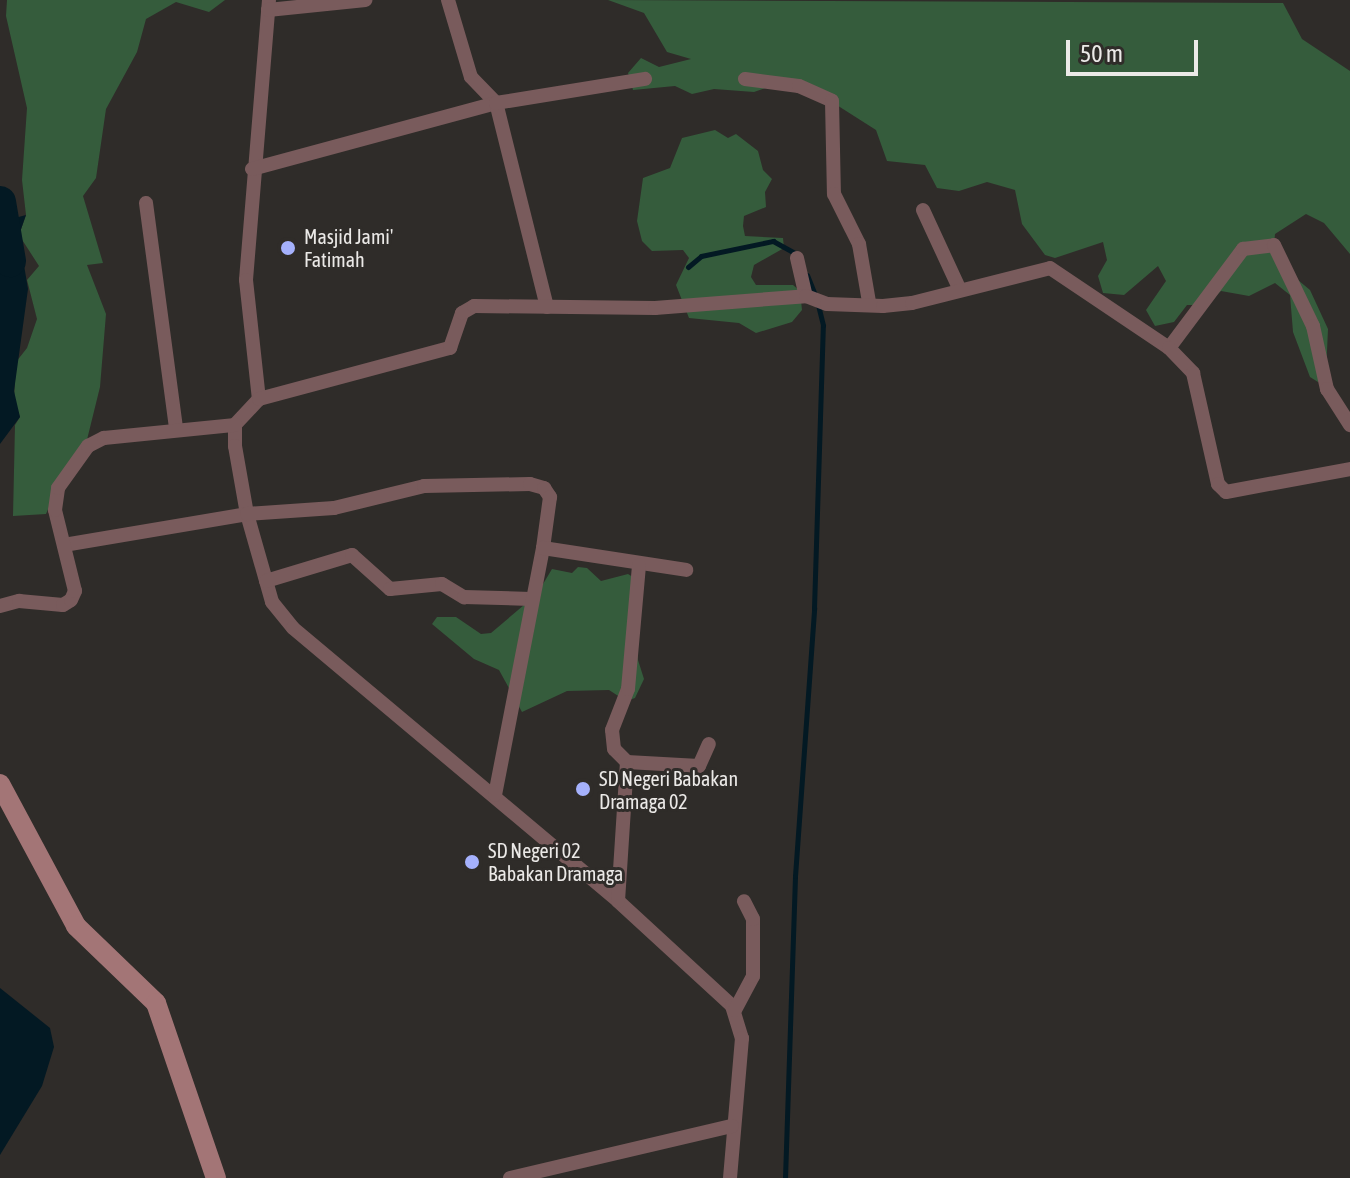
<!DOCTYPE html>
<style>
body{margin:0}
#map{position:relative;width:1350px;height:1178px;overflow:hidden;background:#2f2c29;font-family:"Asap Condensed",sans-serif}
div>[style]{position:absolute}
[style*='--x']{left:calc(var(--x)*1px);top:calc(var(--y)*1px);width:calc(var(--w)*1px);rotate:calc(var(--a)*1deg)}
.green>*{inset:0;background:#355c3c}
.water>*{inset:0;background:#031923}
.stream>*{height:5px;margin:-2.5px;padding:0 2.5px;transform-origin:2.5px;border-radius:2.5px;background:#031923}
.river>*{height:32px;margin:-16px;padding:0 16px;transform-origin:16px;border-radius:16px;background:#031923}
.street>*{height:14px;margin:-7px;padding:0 7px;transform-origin:7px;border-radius:7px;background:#795b5c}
.secondary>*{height:20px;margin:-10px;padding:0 10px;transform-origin:10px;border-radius:10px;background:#a37576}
.dots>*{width:22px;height:22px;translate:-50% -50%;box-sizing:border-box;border:4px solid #2f2c29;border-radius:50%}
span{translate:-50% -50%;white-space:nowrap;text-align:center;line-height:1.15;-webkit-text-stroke:6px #2f2c29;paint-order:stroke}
.poi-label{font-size:20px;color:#ebe9e7}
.left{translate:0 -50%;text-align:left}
.scale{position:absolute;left:1066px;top:40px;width:132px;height:36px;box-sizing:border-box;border:4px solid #ebe9e7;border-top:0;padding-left:10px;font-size:24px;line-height:28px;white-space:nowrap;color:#ebe9e7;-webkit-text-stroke:6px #2f2c29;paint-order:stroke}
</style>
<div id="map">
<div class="green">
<div style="clip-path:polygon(7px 0,225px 0,209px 12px,176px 2px,146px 19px,137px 52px,106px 109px,96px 178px,83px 196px,103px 263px,87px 265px,106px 314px,100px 387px,81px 464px,61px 479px,46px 514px,13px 516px,15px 425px,20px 417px,14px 400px,16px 362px,27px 348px,37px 319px,27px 280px,39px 266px,19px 235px,26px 215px,22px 180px,27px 108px,6px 16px)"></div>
<div style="clip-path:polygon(608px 0,1283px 3px,1302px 39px,1350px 71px,1350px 254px,1324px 223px,1306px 214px,1275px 234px,1274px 245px,1286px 270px,1310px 290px,1328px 329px,1326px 374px,1318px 382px,1310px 377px,1293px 332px,1290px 295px,1275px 283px,1249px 296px,1221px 291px,1206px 305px,1187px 305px,1174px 322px,1155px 326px,1146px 310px,1166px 281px,1158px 266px,1124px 295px,1103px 293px,1098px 276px,1107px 260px,1103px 242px,1055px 258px,1045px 255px,1022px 224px,1015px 190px,987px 182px,959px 191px,937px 188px,925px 165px,887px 161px,876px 130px,810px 88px,782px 82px,754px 92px,714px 89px,692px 94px,675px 86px,633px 90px,628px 73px,641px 58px,659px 67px,691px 59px,667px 52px,644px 13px)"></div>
<div style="clip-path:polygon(715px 130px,728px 138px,736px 134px,758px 151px,763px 170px,772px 179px,765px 192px,766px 207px,744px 216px,743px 226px,745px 236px,783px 238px,784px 248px,754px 265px,751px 277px,756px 285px,793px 285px,800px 291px,802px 310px,792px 322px,756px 333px,739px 323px,689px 318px,676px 285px,689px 258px,683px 250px,652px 251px,642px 241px,637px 221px,643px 178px,670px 168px,682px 138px)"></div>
<div style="clip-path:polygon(578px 567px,587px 568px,601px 581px,628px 574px,636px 579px,638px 660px,644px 679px,635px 698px,626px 701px,609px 690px,567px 691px,522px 712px,499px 670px,474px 659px,432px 624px,437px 617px,456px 617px,481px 634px,491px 633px,537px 594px,552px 569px,572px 573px)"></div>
</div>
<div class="water">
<div style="clip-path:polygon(26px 215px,19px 235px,28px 289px,14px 391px,20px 417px,0 444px,0 222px)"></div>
<div style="clip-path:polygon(0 988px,50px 1028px,54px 1047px,42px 1086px,0 1155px)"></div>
</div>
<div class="stream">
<div style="--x:688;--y:267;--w:17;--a:-40"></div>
<div style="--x:701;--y:256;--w:74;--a:-11.8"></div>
<div style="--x:773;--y:241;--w:29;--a:29"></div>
<div style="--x:807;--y:275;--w:22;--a:68"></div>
<div style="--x:785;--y:1178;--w:302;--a:-88.1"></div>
<div style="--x:795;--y:876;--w:269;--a:-85.9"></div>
<div style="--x:814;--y:608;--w:283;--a:-88.2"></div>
<div style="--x:823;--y:325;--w:21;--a:-104"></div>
</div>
<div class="river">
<div style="--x:0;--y:202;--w:60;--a:80.4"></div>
</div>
<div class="street">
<div style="--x:269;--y:0;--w:281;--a:94.7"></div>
<div style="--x:246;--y:280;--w:120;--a:83.8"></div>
<div style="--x:259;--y:399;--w:35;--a:133"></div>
<div style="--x:235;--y:425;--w:21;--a:90"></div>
<div style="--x:235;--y:446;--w:69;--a:80"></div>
<div style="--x:247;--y:514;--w:91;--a:74.1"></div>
<div style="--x:272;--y:602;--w:33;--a:51"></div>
<div style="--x:293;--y:628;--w:424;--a:40"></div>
<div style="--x:618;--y:901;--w:155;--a:42.6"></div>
<div style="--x:732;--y:1006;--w:34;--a:73"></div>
<div style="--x:742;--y:1038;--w:141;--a:94.9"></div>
<div style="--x:448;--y:0;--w:80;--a:73.4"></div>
<div style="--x:471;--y:77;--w:36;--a:46"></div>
<div style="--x:268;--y:10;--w:98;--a:-5.9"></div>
<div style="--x:745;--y:79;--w:54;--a:7.4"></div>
<div style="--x:799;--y:86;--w:36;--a:24"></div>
<div style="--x:832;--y:101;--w:93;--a:88.8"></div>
<div style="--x:834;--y:194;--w:56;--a:63.4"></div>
<div style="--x:859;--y:244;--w:59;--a:80.2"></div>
<div style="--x:252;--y:169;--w:253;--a:-15.1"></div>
<div style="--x:146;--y:203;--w:228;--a:82.4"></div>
<div style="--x:923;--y:210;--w:88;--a:65.2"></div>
<div style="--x:797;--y:258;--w:39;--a:77"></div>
<div style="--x:547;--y:307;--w:210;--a:-104"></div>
<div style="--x:496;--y:103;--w:151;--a:-9.2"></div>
<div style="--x:1169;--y:348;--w:124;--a:-53.2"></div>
<div style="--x:1243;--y:249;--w:31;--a:-7"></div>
<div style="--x:1274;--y:245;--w:90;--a:64.3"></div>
<div style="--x:1313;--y:326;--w:65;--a:77.5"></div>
<div style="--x:1327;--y:389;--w:43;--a:57.4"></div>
<div style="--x:259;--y:399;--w:198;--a:-15"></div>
<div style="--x:450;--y:348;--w:37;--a:-71"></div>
<div style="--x:462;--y:313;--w:14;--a:-30"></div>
<div style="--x:474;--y:306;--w:181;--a:0.6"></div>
<div style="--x:655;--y:308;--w:151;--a:-4.5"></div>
<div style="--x:806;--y:296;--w:22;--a:21"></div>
<div style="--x:827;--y:304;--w:56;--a:2"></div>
<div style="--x:883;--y:306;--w:29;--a:-6"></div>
<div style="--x:912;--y:303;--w:142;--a:-14.2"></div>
<div style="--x:1050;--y:268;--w:143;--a:33.9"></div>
<div style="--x:1169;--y:348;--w:35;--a:46"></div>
<div style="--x:1193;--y:373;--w:114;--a:77.3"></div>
<div style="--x:1218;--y:484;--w:11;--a:45"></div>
<div style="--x:1226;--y:492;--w:126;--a:-10.5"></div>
<div style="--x:64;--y:545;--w:186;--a:-9.6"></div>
<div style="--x:247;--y:514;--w:87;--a:-3.9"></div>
<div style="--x:334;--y:508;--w:93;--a:-13.7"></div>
<div style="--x:424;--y:486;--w:106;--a:-1.1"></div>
<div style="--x:530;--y:484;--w:15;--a:16"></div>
<div style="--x:544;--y:488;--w:11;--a:56"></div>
<div style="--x:550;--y:497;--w:51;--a:97.8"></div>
<div style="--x:266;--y:581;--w:90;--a:-16.8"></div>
<div style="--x:352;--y:555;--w:51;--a:41.8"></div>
<div style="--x:390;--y:589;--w:52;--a:-5.5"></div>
<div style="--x:442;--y:584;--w:26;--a:31"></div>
<div style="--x:464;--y:597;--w:67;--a:1.7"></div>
<div style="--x:0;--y:606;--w:20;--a:-15"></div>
<div style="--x:19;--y:601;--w:44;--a:5.2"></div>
<div style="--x:63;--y:605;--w:9;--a:-32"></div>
<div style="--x:71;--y:600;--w:10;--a:-66"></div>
<div style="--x:75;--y:591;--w:83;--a:-103.9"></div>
<div style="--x:55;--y:510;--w:22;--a:-82"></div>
<div style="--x:58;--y:488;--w:52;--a:-54.5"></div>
<div style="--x:88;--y:446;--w:18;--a:-27"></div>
<div style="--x:104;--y:438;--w:132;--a:-5.7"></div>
<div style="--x:627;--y:762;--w:72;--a:3.2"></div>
<div style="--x:699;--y:766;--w:24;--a:-66"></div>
<div style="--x:495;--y:795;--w:252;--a:-79"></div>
<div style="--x:543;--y:548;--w:145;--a:8.7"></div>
<div style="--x:618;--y:901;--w:139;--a:-86.3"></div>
<div style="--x:627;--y:762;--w:18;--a:-135"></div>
<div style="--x:614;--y:749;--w:19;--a:-96"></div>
<div style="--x:612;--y:730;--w:44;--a:-68.7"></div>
<div style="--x:628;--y:689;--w:124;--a:-84.9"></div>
<div style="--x:735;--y:1010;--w:38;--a:-62"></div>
<div style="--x:753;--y:976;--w:57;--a:-90"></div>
<div style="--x:753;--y:919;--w:20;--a:-117"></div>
<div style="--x:510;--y:1178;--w:228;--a:-13.2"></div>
</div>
<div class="secondary">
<div style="--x:0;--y:784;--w:161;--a:61.8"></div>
<div style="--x:76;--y:926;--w:111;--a:43.9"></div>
<div style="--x:156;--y:1003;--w:185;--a:71.1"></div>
</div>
<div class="dots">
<div style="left:288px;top:248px;background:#a5b1fc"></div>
<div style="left:583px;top:789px;background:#a5b1fc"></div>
<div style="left:472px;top:862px;background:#a5b1fc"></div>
</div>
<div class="poi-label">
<span class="left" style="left:304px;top:248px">Masjid Jami'<br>Fatimah</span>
<span class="left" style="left:599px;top:790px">SD Negeri Babakan<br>Dramaga 02</span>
<span class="left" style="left:488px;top:862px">SD Negeri 02<br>Babakan Dramaga</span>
</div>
<div class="scale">50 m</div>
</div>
